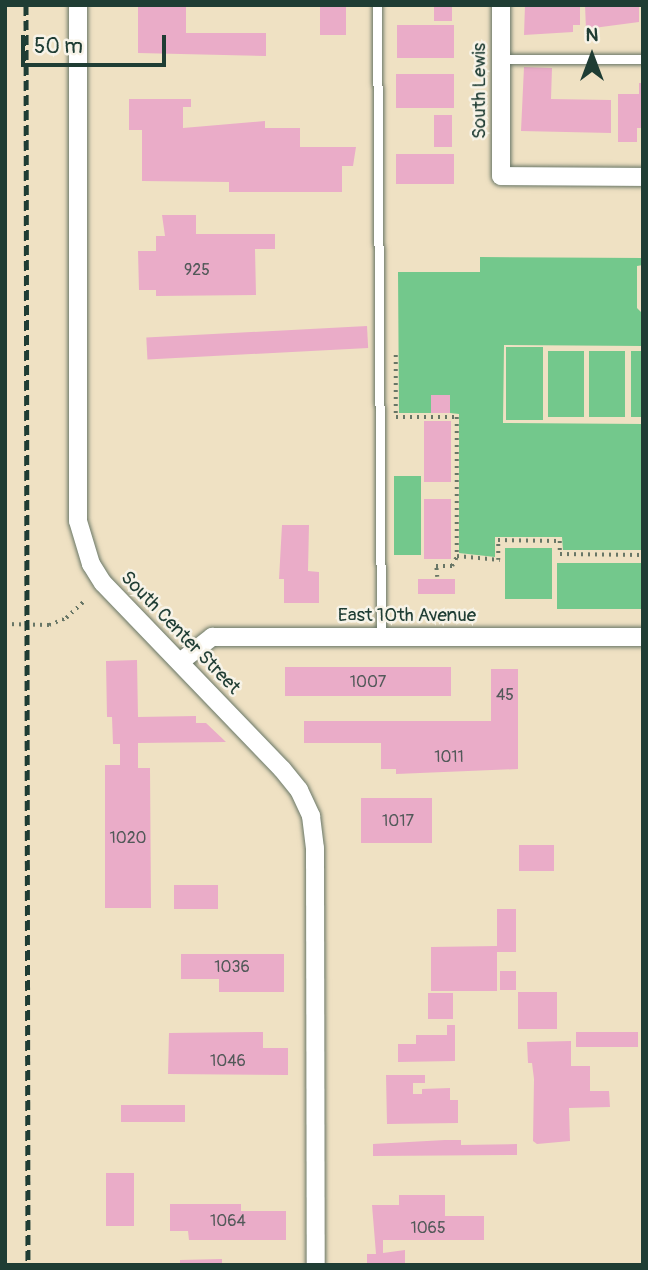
<!DOCTYPE html>
<style>
body{margin:0}
#map{position:relative;width:648px;height:1270px;overflow:hidden;background:#efe1c3;font-family:Pangolin,sans-serif}
div>[style]{position:absolute}
[style*='--x']{left:calc(var(--x)*1px);top:calc(var(--y)*1px);width:calc(var(--w)*1px);rotate:calc(var(--a)*1deg)}
.green>*{inset:0;background:#73c88c;transform-origin:0 0}
.building>*{inset:0;background:#eaacc8;transform-origin:0 0}
.path>*{height:3.5px;margin-top:-1.75px;transform-origin:0;background:repeating-linear-gradient(90deg,#687666 0 2px,transparent 0 7px)}
.roads{filter:drop-shadow(0 0 2px #687666) drop-shadow(0 0 2px #687666)}
.lane>*{height:9px;margin:-4.5px;padding:0 4.5px;transform-origin:4.5px;border-radius:4.5px;background:#fff}
.street>*{height:18px;margin:-9px;padding:0 9px;transform-origin:9px;border-radius:9px;background:#fff}
.rail>*{height:5px;margin-top:-2.5px;transform-origin:0;background:repeating-linear-gradient(90deg,#1f3d34 0 10px,transparent 0 15px)}
span{translate:-50% -50%;white-space:nowrap;text-align:center;line-height:1.15;-webkit-text-stroke:5px #f7f3e8;paint-order:stroke}
.number-label{font-size:16px;color:#525959}
.number-label span{-webkit-text-stroke-width:0}
.street-label{font-size:19px;color:#1f3d34}
.frame{position:absolute;inset:0;border:7px solid #1f3d34;pointer-events:none}
.north{position:absolute;left:557px;top:21px;width:70px;height:70px;-webkit-text-stroke:5px #f7f3e8;paint-order:stroke;rotate:0deg;font-size:19px;font-weight:700;line-height:28px;text-align:center;color:#1f3d34}
.north::after{content:'';display:block;margin:auto;width:24px;height:32px;background:#1f3d34;clip-path:polygon(50% 0,100% 100%,50% 72%,0 100%)}
.scale{position:absolute;left:21px;top:35px;width:145px;height:32px;box-sizing:border-box;border:4px solid #1f3d34;border-top:0;padding-left:9px;font-size:21px;line-height:24px;white-space:nowrap;color:#1f3d34;-webkit-text-stroke:5px #f7f3e8;paint-order:stroke}
</style>
<div id="map">
<div class="green">
<div style="clip-path:polygon(480px 257px,643px 258px,643px 265px,637px 266px,637px 308px,643px 314px,643px 346px,504px 345px,503px 423px,643px 424px,643px 550px,563px 550px,562px 537px,495px 537px,495px 557px,459px 553px,459px 414px,450px 413px,449px 395px,431px 395px,431px 413px,399px 413px,398px 272px,480px 272px)"></div>
<div style="left:506px;top:347px;width:37px;height:73px"></div>
<div style="left:548px;top:351px;width:36px;height:66px"></div>
<div style="left:589px;top:351px;width:36px;height:66px"></div>
<div style="left:631px;top:351px;width:12px;height:66px"></div>
<div style="left:394px;top:476px;width:27px;height:79px"></div>
<div style="left:505px;top:548px;width:47px;height:51px"></div>
<div style="left:557px;top:563px;width:86px;height:46px"></div>
</div>
<div class="building">
<div style="clip-path:polygon(138px 5px,186px 5px,186px 33px,266px 33px,266px 56px,138px 53px)"></div>
<div style="left:320px;top:5px;width:26px;height:30px"></div>
<div style="left:434px;top:5px;width:18px;height:16px"></div>
<div style="clip-path:polygon(525px 5px,580px 5px,580px 25px,573px 25px,573px 32px,524px 35px)"></div>
<div style="clip-path:polygon(585px 5px,639px 5px,639px 22px,586px 29px)"></div>
<div style="left:397px;top:25px;width:57px;height:33px"></div>
<div style="clip-path:polygon(524px 67px,552px 68px,551px 99px,611px 100px,611px 133px,521px 131px)"></div>
<div style="left:454px;top:74px;width:34px;height:58px;rotate:90deg"></div>
<div style="clip-path:polygon(639px 83px,643px 83px,643px 128px,637px 128px,637px 142px,618px 142px,618px 94px,639px 94px)"></div>
<div style="clip-path:polygon(129px 99px,191px 99px,191px 107px,183px 107px,183px 128px,265px 121px,265px 128px,300px 128px,300px 147px,356px 147px,353px 166px,342px 166px,342px 192px,229px 192px,229px 182px,142px 181px,142px 130px,129px 130px)"></div>
<div style="left:434px;top:115px;width:18px;height:32px"></div>
<div style="left:454px;top:154px;width:30px;height:58px;rotate:90deg"></div>
<div style="clip-path:polygon(162px 215px,196px 215px,196px 234px,275px 234px,275px 249px,255px 249px,256px 295px,156px 296px,156px 290px,139px 290px,138px 251px,156px 251px,156px 236px,165px 236px)"></div>
<div style="left:367px;top:326px;width:22px;height:221px;rotate:87deg"></div>
<div style="left:431px;top:395px;width:19px;height:18px"></div>
<div style="left:424px;top:421px;width:27px;height:61px"></div>
<div style="left:424px;top:499px;width:27px;height:60px"></div>
<div style="clip-path:polygon(282px 525px,309px 525px,308px 571px,319px 572px,319px 603px,284px 603px,284px 579px,279px 579px)"></div>
<div style="left:418px;top:579px;width:37px;height:15px"></div>
<div style="clip-path:polygon(137px 660px,138px 717px,196px 716px,196px 723px,206px 723px,226px 742px,138px 743px,138px 768px,150px 768px,151px 908px,105px 908px,105px 765px,120px 765px,120px 744px,113px 744px,112px 717px,107px 717px,106px 661px)"></div>
<div style="left:451px;top:667px;width:29px;height:166px;rotate:90deg"></div>
<div style="clip-path:polygon(491px 669px,518px 669px,518px 769px,396px 774px,396px 769px,381px 769px,381px 743px,304px 743px,304px 721px,491px 721px)"></div>
<div style="left:361px;top:798px;width:71px;height:45px"></div>
<div style="left:554px;top:845px;width:26px;height:35px;rotate:90deg"></div>
<div style="left:174px;top:885px;width:44px;height:24px"></div>
<div style="clip-path:polygon(497px 909px,516px 909px,516px 952px,497px 952px,497px 991px,431px 991px,431px 947px,497px 946px)"></div>
<div style="clip-path:polygon(181px 954px,284px 954px,284px 992px,219px 992px,219px 979px,181px 979px)"></div>
<div style="left:500px;top:971px;width:16px;height:19px"></div>
<div style="left:518px;top:992px;width:39px;height:37px"></div>
<div style="left:453px;top:993px;width:26px;height:25px;rotate:90deg"></div>
<div style="clip-path:polygon(447px 1025px,455px 1025px,455px 1061px,398px 1062px,398px 1044px,416px 1044px,416px 1035px,447px 1035px)"></div>
<div style="clip-path:polygon(263px 1032px,263px 1048px,288px 1048px,288px 1075px,168px 1074px,169px 1033px)"></div>
<div style="left:638px;top:1032px;width:15px;height:62px;rotate:90deg"></div>
<div style="clip-path:polygon(571px 1041px,571px 1066px,590px 1066px,590px 1091px,609px 1091px,610px 1107px,569px 1108px,570px 1141px,537px 1144px,533px 1141px,534px 1079px,532px 1063px,528px 1063px,527px 1042px)"></div>
<div style="clip-path:polygon(386px 1075px,425px 1075px,425px 1083px,413px 1083px,413px 1094px,422px 1094px,422px 1089px,450px 1088px,450px 1100px,458px 1100px,458px 1123px,387px 1124px)"></div>
<div style="left:121px;top:1105px;width:64px;height:17px"></div>
<div style="clip-path:polygon(445px 1140px,461px 1140px,461px 1145px,517px 1144px,517px 1155px,373px 1156px,373px 1144px)"></div>
<div style="left:106px;top:1173px;width:28px;height:53px"></div>
<div style="clip-path:polygon(399px 1195px,445px 1195px,445px 1216px,484px 1216px,484px 1240px,383px 1240px,383px 1253px,405px 1250px,405px 1265px,367px 1265px,367px 1254px,376px 1254px,372px 1205px,399px 1205px)"></div>
<div style="clip-path:polygon(170px 1204px,241px 1204px,241px 1211px,286px 1211px,286px 1240px,189px 1240px,188px 1231px,170px 1231px)"></div>
<div style="clip-path:polygon(222px 1259px,222px 1265px,180px 1265px,180px 1260px)"></div>
</div>
<div class="path">
<div style="--x:396;--y:355;--w:62;--a:90"></div>
<div style="--x:396;--y:417;--w:61;--a:0"></div>
<div style="--x:457;--y:417;--w:139;--a:90"></div>
<div style="--x:457;--y:556;--w:43;--a:5.3"></div>
<div style="--x:498;--y:560;--w:20;--a:-90"></div>
<div style="--x:498;--y:540;--w:62;--a:0.9"></div>
<div style="--x:560;--y:541;--w:13;--a:90"></div>
<div style="--x:560;--y:554;--w:83;--a:0.7"></div>
<div style="--x:437;--y:577;--w:11;--a:-95"></div>
<div style="--x:436;--y:566;--w:16;--a:0"></div>
<div style="--x:452;--y:566;--w:11;--a:-63"></div>
<div style="--x:5;--y:624;--w:44;--a:1.3"></div>
<div style="--x:49;--y:625;--w:18;--a:-22"></div>
<div style="--x:66;--y:618;--w:26;--a:-43"></div>
</div>
<div class="roads">
<div class="lane">
<div style="--x:377;--y:5;--w:632;--a:89.64"></div>
<div style="--x:501;--y:59;--w:142;--a:0"></div>
</div>
<div class="street">
<div style="--x:78;--y:5;--w:516;--a:90"></div>
<div style="--x:78;--y:521;--w:45;--a:73.2"></div>
<div style="--x:91;--y:564;--w:22;--a:58"></div>
<div style="--x:103;--y:583;--w:258;--a:46.1"></div>
<div style="--x:282;--y:769;--w:27;--a:51"></div>
<div style="--x:299;--y:790;--w:29;--a:65"></div>
<div style="--x:311;--y:816;--w:32;--a:83"></div>
<div style="--x:315;--y:848;--w:417;--a:89.9"></div>
<div style="--x:501;--y:5;--w:171;--a:90"></div>
<div style="--x:501;--y:176;--w:142;--a:0.4"></div>
<div style="--x:180;--y:662;--w:41;--a:-38"></div>
<div style="--x:212;--y:637;--w:431;--a:0"></div>
</div>
</div>
<div class="rail">
<div style="--x:26;--y:5;--w:1260;--a:89.91"></div>
</div>
<div class="number-label">
<span style="left:197px;top:270px">925</span>
<span style="left:368px;top:682px">1007</span>
<span style="left:505px;top:695px">45</span>
<span style="left:449px;top:757px">1011</span>
<span style="left:398px;top:821px">1017</span>
<span style="left:128px;top:838px">1020</span>
<span style="left:232px;top:967px">1036</span>
<span style="left:228px;top:1061px">1046</span>
<span style="left:228px;top:1221px">1064</span>
<span style="left:428px;top:1228px">1065</span>
</div>
<div class="street-label">
<span style="left:480px;top:91px;rotate:-90deg">South Lewis</span>
<span style="left:407px;top:616px">East 10th Avenue</span>
<span style="left:180px;top:633px;rotate:46deg">South Center Street</span>
</div>
<div class="frame"></div>
<div class="north">N</div>
<div class="scale">50 m</div>
</div>
